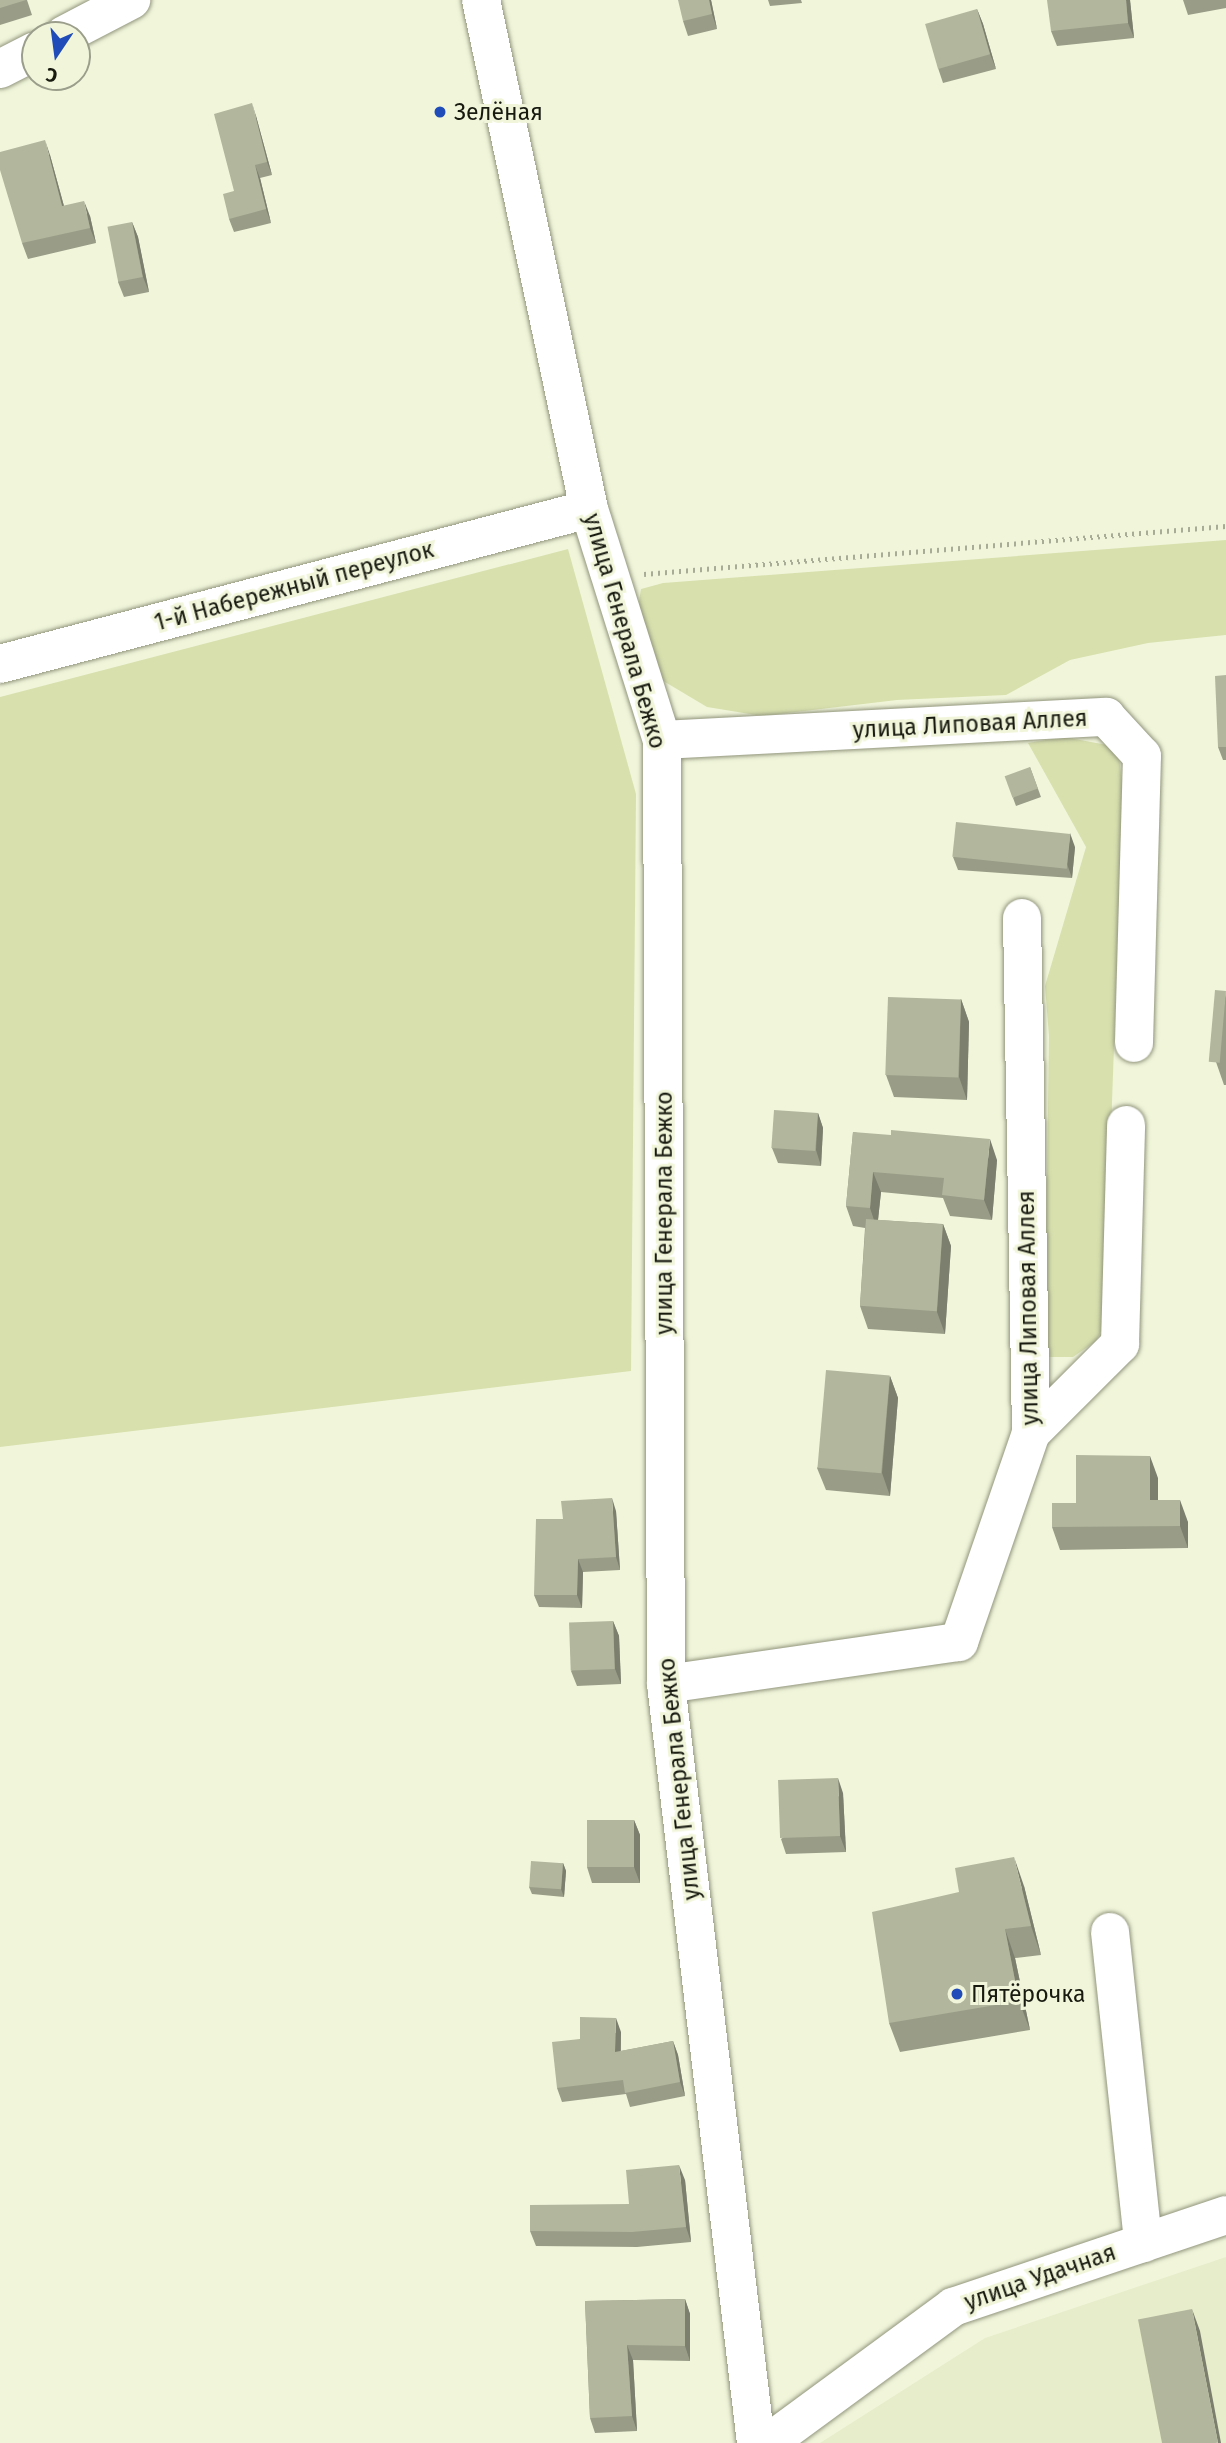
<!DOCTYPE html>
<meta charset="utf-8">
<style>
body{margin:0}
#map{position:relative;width:1226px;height:2443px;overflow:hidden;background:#f1f6db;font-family:"Fira Sans",sans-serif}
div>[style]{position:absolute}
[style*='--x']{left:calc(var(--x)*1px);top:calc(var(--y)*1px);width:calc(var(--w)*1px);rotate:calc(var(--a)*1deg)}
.built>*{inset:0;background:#e7edca}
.green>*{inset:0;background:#d8e0ae}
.path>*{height:4.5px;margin-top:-2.25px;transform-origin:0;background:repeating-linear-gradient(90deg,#a8ac97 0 2px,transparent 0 7px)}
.roads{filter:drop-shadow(0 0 2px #91957c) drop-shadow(0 0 2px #91957c)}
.minor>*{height:38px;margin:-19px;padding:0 19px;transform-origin:19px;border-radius:19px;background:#fff}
.wall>*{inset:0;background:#999d87}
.shaded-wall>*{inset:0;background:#7d7f6e}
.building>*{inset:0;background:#b2b69d;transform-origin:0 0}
.dots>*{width:19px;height:19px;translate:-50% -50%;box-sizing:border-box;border:4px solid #f1f6db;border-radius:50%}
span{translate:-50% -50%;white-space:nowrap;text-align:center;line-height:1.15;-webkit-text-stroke:6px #f1f6db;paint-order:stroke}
.poi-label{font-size:23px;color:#181a10}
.left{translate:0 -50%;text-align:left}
.street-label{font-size:23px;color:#181a10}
.north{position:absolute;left:21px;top:21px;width:70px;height:70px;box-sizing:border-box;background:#f1f6db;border:2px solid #9a9e8a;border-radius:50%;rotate:193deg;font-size:19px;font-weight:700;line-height:28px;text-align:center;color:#181a10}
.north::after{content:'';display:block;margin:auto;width:24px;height:32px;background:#1f4cb9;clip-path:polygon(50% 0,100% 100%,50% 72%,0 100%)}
</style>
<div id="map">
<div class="built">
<div style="clip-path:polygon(1226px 2257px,1226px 2443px,820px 2443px,985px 2338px)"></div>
</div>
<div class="green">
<div style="clip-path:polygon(1226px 540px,1226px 635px,1148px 643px,1070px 660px,1006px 695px,897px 700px,762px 716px,707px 707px,660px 679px,637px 614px,641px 589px,663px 583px)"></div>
<div style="clip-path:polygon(568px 549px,636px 794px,631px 1371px,0 1447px,0 697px)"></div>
<div style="clip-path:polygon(1064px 737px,1118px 747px,1123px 792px,1106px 1272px,1109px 1316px,1096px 1341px,1073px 1357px,1049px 1357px,1045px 1324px,1049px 1036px,1045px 986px,1086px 847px,1028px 743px)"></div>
</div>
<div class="path">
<div style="--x:644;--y:574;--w:584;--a:-4.71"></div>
</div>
<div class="roads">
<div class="minor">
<div style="--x:481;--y:0;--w:520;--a:78.02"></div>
<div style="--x:589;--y:509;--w:242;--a:72.5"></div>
<div style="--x:662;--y:740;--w:944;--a:89.76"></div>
<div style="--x:666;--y:1684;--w:764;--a:83.24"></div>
<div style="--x:64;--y:35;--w:76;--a:-27.6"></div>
<div style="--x:0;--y:69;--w:39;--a:-27"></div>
<div style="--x:0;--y:664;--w:609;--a:-14.74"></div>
<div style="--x:662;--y:740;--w:445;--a:-3"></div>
<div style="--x:1106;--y:717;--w:53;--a:47.3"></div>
<div style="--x:1142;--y:756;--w:287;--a:91.6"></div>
<div style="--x:1031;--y:1433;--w:126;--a:-45"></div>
<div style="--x:1120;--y:1344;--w:219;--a:-88.4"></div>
<div style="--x:666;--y:1684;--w:296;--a:-8.2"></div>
<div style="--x:959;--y:1642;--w:221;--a:-71"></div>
<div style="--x:1031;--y:1433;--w:515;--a:-91"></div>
<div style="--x:1110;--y:1932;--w:313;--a:83.9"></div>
<div style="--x:768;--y:2443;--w:230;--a:-36.3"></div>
<div style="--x:953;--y:2307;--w:288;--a:-18.6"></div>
</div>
</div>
<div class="wall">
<div style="clip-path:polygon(0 0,27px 0,32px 15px,0 25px)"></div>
<div style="clip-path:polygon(711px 0,717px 29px,688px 36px,683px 21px)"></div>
<div style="clip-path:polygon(768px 0,801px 0,802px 3px,770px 6px)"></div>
<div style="clip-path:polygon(1130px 0,1134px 38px,1057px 46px,1051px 31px)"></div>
<div style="clip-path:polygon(1183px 0,1226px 0,1226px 8px,1188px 15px)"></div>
<div style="clip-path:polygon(977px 9px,983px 24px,996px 69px,943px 83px,938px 68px)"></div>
<div style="clip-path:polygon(256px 116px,272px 175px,260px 178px,271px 223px,234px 232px,229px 219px,234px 191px)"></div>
<div style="clip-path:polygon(50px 155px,64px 206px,90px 216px,96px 243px,28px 259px,22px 243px)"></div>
<div style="clip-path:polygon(132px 222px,138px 237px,149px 292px,124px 297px,118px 282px)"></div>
<div style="clip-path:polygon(1226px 675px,1226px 760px,1223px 760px,1218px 747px)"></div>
<div style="clip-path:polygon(1030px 767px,1041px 797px,1016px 806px,1013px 798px)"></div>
<div style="clip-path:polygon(1075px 847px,1072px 878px,958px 870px,953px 857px)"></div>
<div style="clip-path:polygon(1226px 991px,1226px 1085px,1224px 1085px,1216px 1062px)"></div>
<div style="clip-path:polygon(961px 999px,969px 1022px,967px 1100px,894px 1097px,886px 1075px)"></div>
<div style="clip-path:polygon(818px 1113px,823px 1128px,821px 1166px,778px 1163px,772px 1148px)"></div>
<div style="clip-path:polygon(853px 1132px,997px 1160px,992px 1220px,950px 1216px,943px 1198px,881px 1192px,878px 1220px,943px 1224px,951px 1246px,945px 1334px,868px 1329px,860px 1306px,865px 1228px,853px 1226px,846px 1206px)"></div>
<div style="clip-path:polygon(890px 1376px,898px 1398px,890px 1496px,826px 1490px,817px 1468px)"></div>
<div style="clip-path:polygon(1158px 1478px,1158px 1500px,1188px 1522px,1188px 1548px,1060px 1550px,1052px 1527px,1076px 1503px)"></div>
<div style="clip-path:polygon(616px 1511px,620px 1570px,583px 1572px,582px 1608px,539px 1607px,534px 1595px,563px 1519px)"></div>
<div style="clip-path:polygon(613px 1621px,619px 1636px,621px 1684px,577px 1686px,571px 1671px)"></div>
<div style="clip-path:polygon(843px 1793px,846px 1852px,786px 1854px,781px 1839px)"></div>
<div style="clip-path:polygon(634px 1820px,640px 1835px,640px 1883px,592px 1883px,587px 1867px)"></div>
<div style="clip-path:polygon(563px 1863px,566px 1871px,564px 1897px,532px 1894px,529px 1887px)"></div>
<div style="clip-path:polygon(1024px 1886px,1041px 1955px,1015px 1958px,1030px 2030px,900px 2052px,889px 2023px)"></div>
<div style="clip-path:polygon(621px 2032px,621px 2051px,673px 2041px,678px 2055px,685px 2096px,630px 2107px,626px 2094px,562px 2102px,557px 2088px,580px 2039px)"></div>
<div style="clip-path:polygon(685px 2180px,691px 2242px,637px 2247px,536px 2246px,530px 2231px,629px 2204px)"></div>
<div style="clip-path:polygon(685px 2299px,690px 2314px,690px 2361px,633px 2360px,637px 2431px,595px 2433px,590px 2418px,585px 2301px)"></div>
</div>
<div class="shaded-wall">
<div style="clip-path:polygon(709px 0,711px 0,717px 29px,712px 14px)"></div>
<div style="clip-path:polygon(1126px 0,1130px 0,1134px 38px,1128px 23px)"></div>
<div style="clip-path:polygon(977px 9px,983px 24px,996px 69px,990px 54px)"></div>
<div style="clip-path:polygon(252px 103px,256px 116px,272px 175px,267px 162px)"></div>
<div style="clip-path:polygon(45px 140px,50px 155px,68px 221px,62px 206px)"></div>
<div style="clip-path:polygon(255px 165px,260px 178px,271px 223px,266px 209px)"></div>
<div style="clip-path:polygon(84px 201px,90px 216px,96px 243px,90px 228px)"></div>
<div style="clip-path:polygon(132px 222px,138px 237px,149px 292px,143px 277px)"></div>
<div style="clip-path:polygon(1070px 833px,1075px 847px,1072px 878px,1067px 864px)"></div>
<div style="clip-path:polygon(961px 999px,969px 1022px,967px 1100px,959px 1077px)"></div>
<div style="clip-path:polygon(818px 1113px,823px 1128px,821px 1166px,816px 1150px)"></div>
<div style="clip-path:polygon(990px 1139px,997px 1160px,992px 1220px,984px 1200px)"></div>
<div style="clip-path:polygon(873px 1172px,881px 1192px,877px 1229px,870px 1208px)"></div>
<div style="clip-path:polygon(943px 1224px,951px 1246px,945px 1334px,937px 1312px)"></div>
<div style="clip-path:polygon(890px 1376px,898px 1398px,890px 1496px,882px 1473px)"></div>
<div style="clip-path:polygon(1150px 1456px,1158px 1478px,1158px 1522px,1150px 1500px)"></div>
<div style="clip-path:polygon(612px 1498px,616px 1511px,620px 1570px,616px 1557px)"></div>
<div style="clip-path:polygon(1180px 1500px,1188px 1522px,1188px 1548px,1180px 1526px)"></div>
<div style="clip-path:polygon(578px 1559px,583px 1572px,582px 1608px,577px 1595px)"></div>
<div style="clip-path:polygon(613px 1621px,619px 1636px,621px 1684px,615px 1669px)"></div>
<div style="clip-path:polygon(838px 1778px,843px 1793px,846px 1852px,840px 1836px)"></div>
<div style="clip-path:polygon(634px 1820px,640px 1835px,640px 1883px,634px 1867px)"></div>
<div style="clip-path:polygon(1014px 1857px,1024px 1886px,1041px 1955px,1031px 1926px)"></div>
<div style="clip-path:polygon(563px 1863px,566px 1871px,564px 1897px,561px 1889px)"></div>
<div style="clip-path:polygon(1005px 1929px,1015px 1958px,1030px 2030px,1019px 2001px)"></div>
<div style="clip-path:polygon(616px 2018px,621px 2032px,620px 2066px,615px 2052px)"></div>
<div style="clip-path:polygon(673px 2041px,678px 2055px,685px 2096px,680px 2082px)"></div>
<div style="clip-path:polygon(679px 2165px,685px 2180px,691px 2242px,686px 2227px)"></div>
<div style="clip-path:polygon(685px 2299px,690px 2314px,690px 2361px,685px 2346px)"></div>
<div style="clip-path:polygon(1192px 2309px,1200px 2331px,1221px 2443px,1218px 2443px)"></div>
<div style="clip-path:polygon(627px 2345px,633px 2360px,637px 2431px,632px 2416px)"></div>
</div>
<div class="building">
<div style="clip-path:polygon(0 0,26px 0,0 8px)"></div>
<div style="clip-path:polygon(678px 0,709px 0,712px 14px,683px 21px)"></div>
<div style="clip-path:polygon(1047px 0,1126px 0,1128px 23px,1051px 31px)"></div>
<div style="left:977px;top:9px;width:47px;height:54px;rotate:74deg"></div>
<div style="clip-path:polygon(252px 103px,267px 162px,255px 165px,266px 209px,229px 219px,223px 194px,234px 191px,214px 114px)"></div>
<div style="clip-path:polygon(45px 140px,62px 206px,84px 201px,90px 228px,22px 243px,0 170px,0 152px)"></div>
<div style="left:132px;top:222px;width:56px;height:25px;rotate:79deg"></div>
<div style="clip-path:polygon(1226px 675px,1226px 747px,1218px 747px,1215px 676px)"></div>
<div style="left:1030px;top:767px;width:23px;height:27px;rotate:70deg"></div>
<div style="left:956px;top:822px;width:115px;height:35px;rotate:6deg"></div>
<div style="left:1215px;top:990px;width:11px;height:72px;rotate:5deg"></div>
<div style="left:888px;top:997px;width:73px;height:78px;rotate:2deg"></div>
<div style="left:774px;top:1110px;width:44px;height:38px;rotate:4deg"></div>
<div style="clip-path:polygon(891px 1130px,990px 1139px,984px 1200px,942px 1195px,944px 1178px,873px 1172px,870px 1208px,846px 1206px,853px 1132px,891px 1135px)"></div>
<div style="left:866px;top:1219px;width:77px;height:87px;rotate:4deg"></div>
<div style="left:826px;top:1370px;width:64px;height:98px;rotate:5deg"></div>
<div style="clip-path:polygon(1076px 1455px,1150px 1456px,1150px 1500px,1180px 1500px,1180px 1526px,1052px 1527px,1052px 1503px,1076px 1503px)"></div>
<div style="clip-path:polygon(612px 1498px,616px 1557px,578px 1559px,577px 1595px,534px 1595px,536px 1519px,563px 1519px,561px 1501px)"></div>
<div style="left:613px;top:1621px;width:48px;height:44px;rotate:88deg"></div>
<div style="left:838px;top:1778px;width:58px;height:60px;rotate:88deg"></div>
<div style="left:587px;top:1820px;width:47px;height:47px"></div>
<div style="clip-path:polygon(1014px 1857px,1031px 1926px,1005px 1929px,1019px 2001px,889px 2023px,872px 1912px,959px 1892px,955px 1868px)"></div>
<div style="left:531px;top:1861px;width:32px;height:26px;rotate:4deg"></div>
<div style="clip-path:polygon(580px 2017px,616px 2018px,615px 2052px,673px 2041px,680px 2082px,625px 2093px,623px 2080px,557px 2088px,552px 2042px,580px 2039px)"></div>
<div style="clip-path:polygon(679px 2165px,686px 2227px,632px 2232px,530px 2231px,530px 2205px,629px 2204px,626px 2170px)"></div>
<div style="clip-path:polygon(685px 2299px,685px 2346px,627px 2345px,632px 2416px,590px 2418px,585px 2301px)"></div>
<div style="left:1192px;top:2309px;width:136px;height:55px;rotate:79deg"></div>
</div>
<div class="dots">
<div style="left:440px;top:112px;background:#1f4cb9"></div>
<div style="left:957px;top:1994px;background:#1f4cb9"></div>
</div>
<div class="poi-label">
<span class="left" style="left:454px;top:112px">Зелёная</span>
<span class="left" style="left:971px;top:1994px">Пятёрочка</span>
</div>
<div class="street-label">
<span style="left:294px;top:586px;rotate:-15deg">1-й Набережный переулок</span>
<span style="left:625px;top:631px;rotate:74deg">улица Генерала Бежко</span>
<span style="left:970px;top:724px;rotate:-3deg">улица Липовая Аллея</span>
<span style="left:664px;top:1213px;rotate:-90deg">улица Генерала Бежко</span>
<span style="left:1028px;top:1308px;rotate:-91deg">улица Липовая Аллея</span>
<span style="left:679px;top:1779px;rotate:-96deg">улица Генерала Бежко</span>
<span style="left:1040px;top:2277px;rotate:-19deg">улица Удачная</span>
</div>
<div class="north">С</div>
</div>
